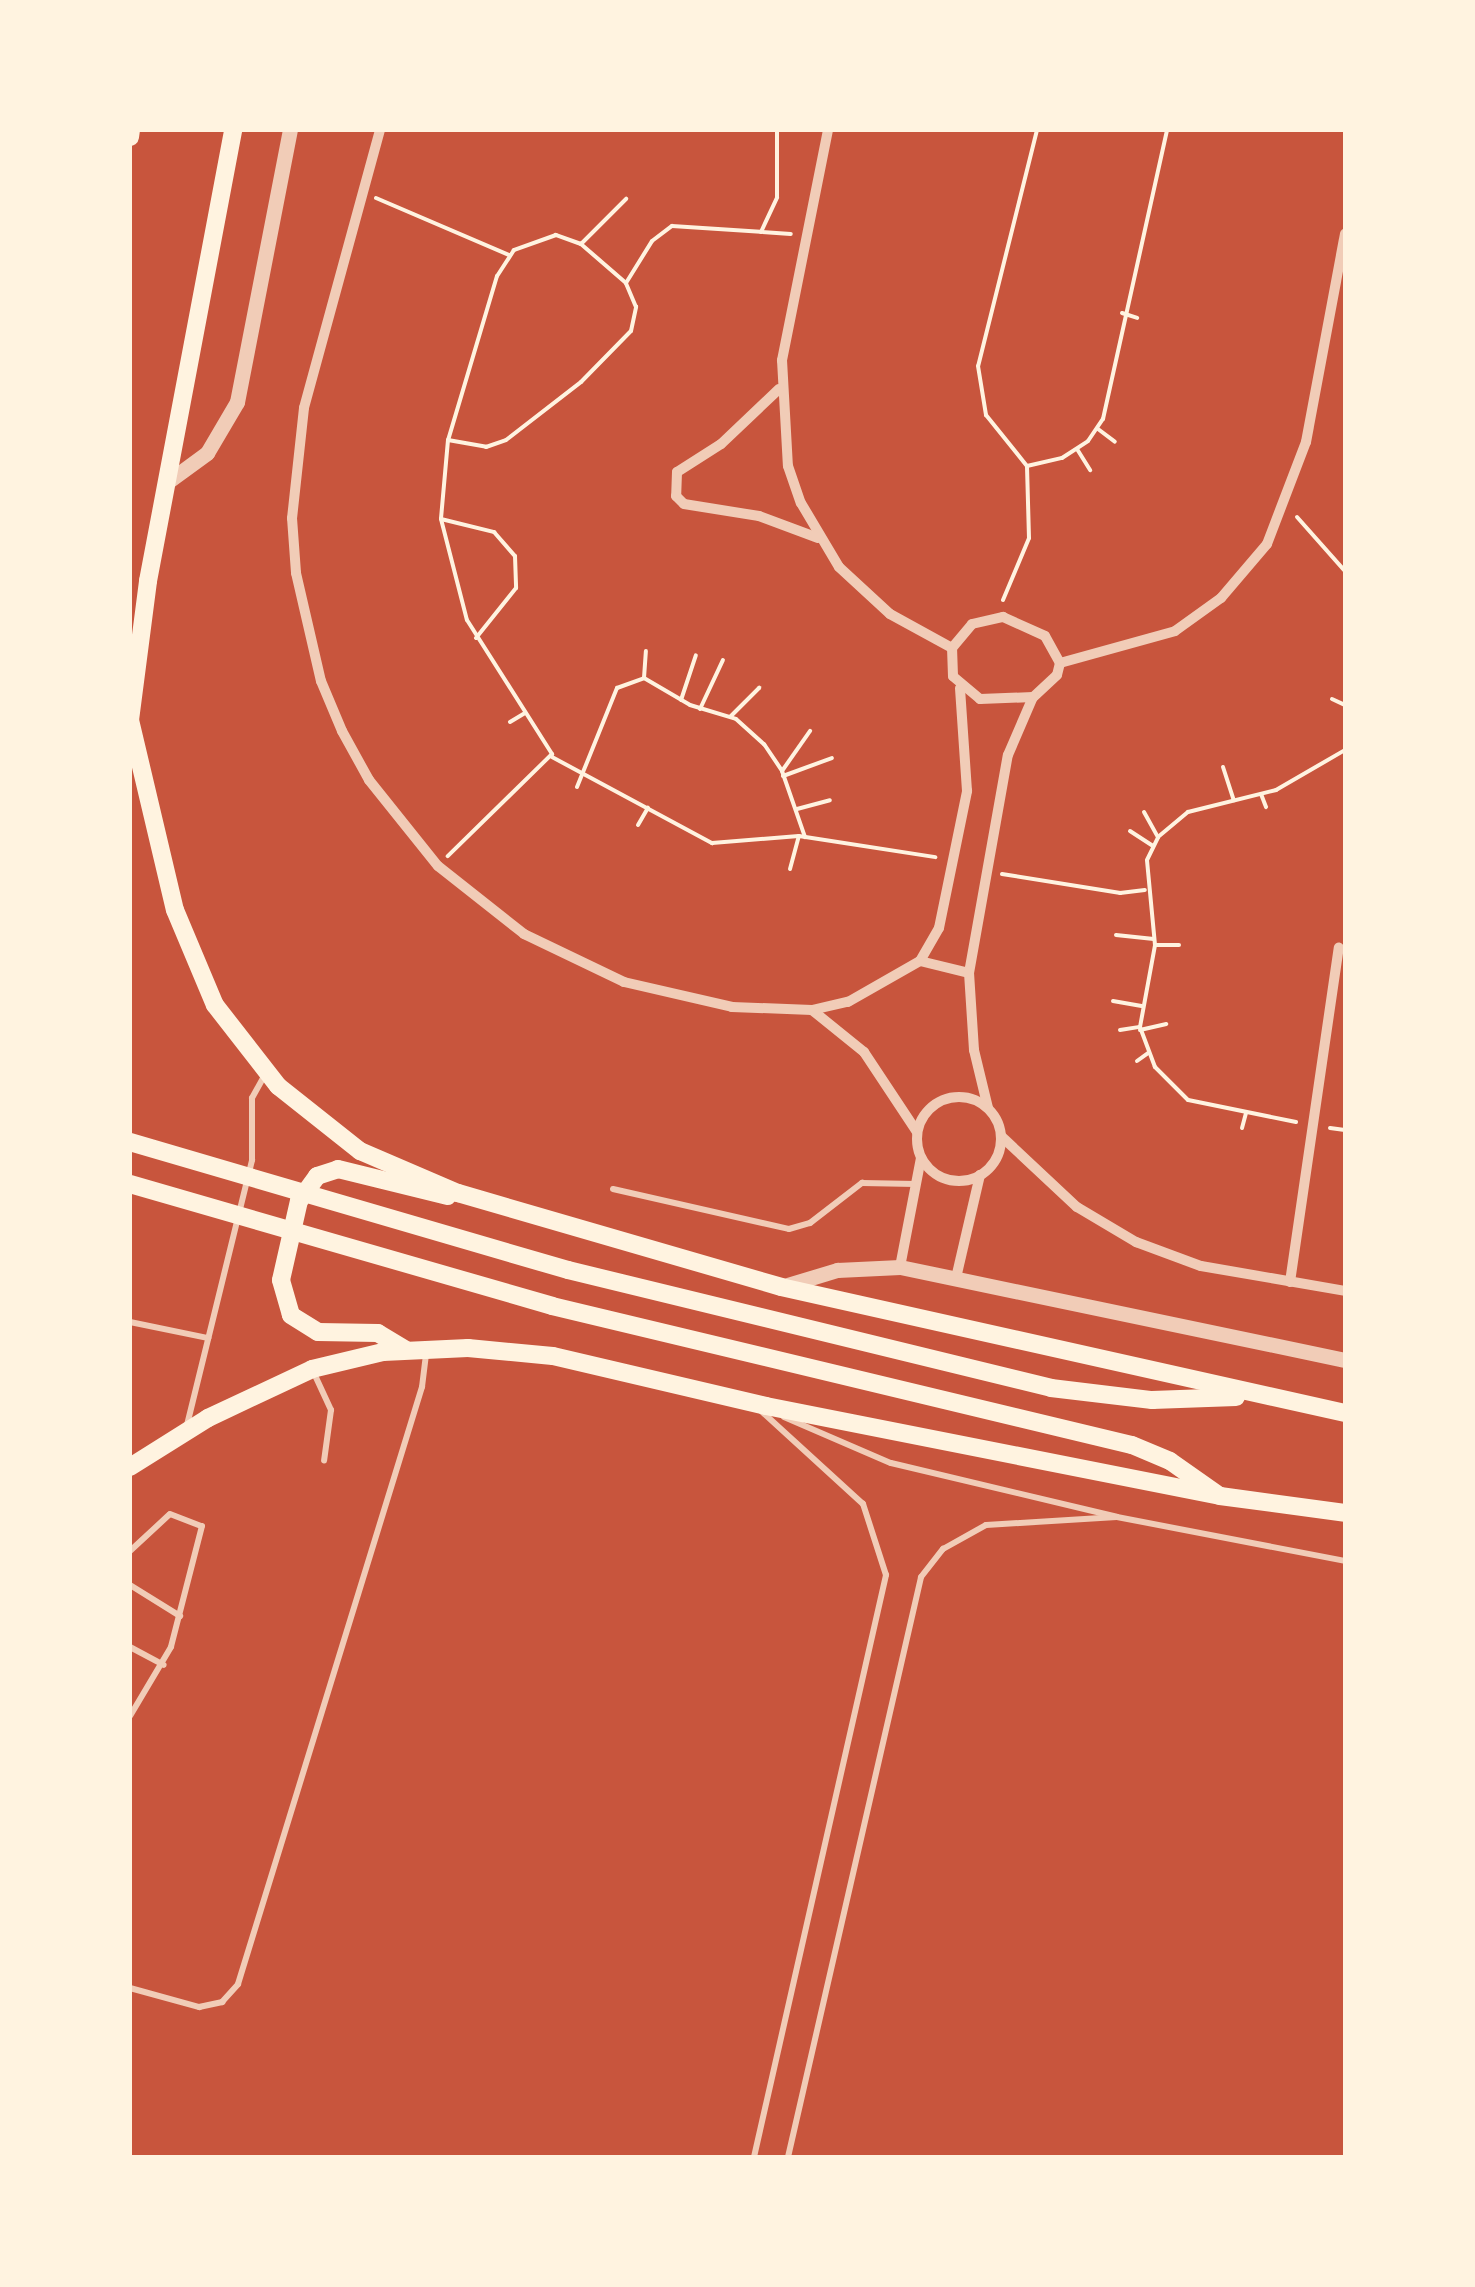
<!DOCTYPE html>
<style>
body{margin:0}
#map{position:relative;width:1475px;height:2287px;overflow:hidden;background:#c8553d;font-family:Manrope,sans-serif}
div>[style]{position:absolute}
.path>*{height:4px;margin:-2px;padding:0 2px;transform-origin:2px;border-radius:2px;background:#fff3e0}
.service>*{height:6px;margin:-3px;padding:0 3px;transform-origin:3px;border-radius:3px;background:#f1ccb7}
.minor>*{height:10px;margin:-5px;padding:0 5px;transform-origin:5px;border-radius:5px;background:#f1ccb7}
.minor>.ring{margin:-5px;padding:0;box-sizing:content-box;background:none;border:10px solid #f1ccb7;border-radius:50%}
.tertiary>*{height:15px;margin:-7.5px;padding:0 7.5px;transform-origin:7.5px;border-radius:7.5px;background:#f1ccb7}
.primary>*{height:18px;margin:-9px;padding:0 9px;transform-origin:9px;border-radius:9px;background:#fff3e0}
span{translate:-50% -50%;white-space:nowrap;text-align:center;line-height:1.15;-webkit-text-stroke:10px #fff3e0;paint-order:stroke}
.frame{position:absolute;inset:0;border:132px solid #fff3e0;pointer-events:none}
</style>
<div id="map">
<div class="path">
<div style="left:1037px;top:130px;width:243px;rotate:104deg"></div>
<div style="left:978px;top:366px;width:50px;rotate:80.7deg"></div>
<div style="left:986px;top:415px;width:65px;rotate:51.2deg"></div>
<div style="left:1027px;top:466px;width:36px;rotate:-13deg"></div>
<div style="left:1062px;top:458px;width:31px;rotate:-33deg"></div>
<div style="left:1088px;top:441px;width:27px;rotate:-56deg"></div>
<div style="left:1103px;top:419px;width:296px;rotate:-77.5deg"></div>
<div style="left:376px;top:198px;width:145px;rotate:23.2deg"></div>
<div style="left:761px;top:232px;width:38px;rotate:-65deg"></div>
<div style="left:777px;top:197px;width:67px;rotate:-90deg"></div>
<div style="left:581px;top:244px;width:64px;rotate:-45deg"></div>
<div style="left:626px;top:283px;width:49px;rotate:-58.2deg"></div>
<div style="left:652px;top:241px;width:25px;rotate:-37deg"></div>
<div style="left:672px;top:226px;width:119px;rotate:3.8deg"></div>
<div style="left:1122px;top:313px;width:16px;rotate:18deg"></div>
<div style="left:1098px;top:429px;width:21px;rotate:37deg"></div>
<div style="left:448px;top:440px;width:39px;rotate:10deg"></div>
<div style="left:486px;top:447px;width:21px;rotate:-19deg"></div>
<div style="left:506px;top:440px;width:95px;rotate:-37.7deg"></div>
<div style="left:581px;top:382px;width:71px;rotate:-45.6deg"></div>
<div style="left:631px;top:331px;width:25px;rotate:-78deg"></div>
<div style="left:636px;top:307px;width:26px;rotate:-113deg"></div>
<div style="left:626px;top:283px;width:60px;rotate:-139.1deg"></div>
<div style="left:581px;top:244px;width:27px;rotate:-160deg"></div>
<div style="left:556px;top:235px;width:45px;rotate:160.3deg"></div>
<div style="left:514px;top:250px;width:31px;rotate:123deg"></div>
<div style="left:497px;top:276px;width:171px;rotate:106.6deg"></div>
<div style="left:448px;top:440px;width:79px;rotate:95.1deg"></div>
<div style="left:441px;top:519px;width:104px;rotate:75.6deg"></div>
<div style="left:467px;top:620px;width:159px;rotate:57.6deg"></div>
<div style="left:552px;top:754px;width:146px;rotate:135.6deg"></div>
<div style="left:1077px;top:449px;width:25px;rotate:58deg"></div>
<div style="left:1297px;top:517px;width:72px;rotate:48.4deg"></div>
<div style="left:441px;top:519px;width:55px;rotate:13.8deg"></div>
<div style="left:494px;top:532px;width:32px;rotate:49deg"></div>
<div style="left:515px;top:556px;width:32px;rotate:88deg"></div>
<div style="left:516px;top:588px;width:64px;rotate:128.7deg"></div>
<div style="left:1003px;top:600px;width:67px;rotate:-67.2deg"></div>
<div style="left:1029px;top:538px;width:72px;rotate:-91.6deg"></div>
<div style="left:644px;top:678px;width:27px;rotate:-86deg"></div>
<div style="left:1332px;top:699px;width:14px;rotate:25deg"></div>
<div style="left:681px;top:700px;width:47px;rotate:-71.6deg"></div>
<div style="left:700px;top:709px;width:54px;rotate:-64.9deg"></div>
<div style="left:731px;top:716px;width:40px;rotate:-45deg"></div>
<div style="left:510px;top:722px;width:17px;rotate:-31deg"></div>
<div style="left:552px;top:757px;width:182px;rotate:28.3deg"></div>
<div style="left:712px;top:843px;width:87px;rotate:-4.6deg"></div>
<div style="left:799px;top:836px;width:138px;rotate:8.8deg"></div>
<div style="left:1223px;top:767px;width:35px;rotate:72deg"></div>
<div style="left:782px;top:771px;width:49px;rotate:-55deg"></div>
<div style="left:783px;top:776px;width:52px;rotate:-20.2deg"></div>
<div style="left:577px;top:787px;width:107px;rotate:-68deg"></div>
<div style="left:617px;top:688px;width:29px;rotate:-20deg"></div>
<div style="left:644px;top:678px;width:53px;rotate:30.4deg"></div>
<div style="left:690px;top:705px;width:48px;rotate:16.9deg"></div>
<div style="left:736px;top:719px;width:38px;rotate:42deg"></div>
<div style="left:764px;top:744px;width:32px;rotate:56deg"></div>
<div style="left:782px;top:771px;width:70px;rotate:70.8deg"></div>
<div style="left:1261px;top:794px;width:14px;rotate:69deg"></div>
<div style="left:797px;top:809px;width:34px;rotate:-15deg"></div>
<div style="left:1144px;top:812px;width:29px;rotate:61deg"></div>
<div style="left:638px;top:825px;width:20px;rotate:-60deg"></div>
<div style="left:1130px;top:831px;width:27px;rotate:33deg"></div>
<div style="left:790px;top:869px;width:34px;rotate:-75deg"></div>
<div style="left:1002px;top:874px;width:120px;rotate:9.1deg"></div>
<div style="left:1120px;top:893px;width:25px;rotate:-7deg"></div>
<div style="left:1116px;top:935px;width:38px;rotate:6deg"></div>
<div style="left:1155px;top:945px;width:24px"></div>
<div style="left:1113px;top:1001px;width:29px;rotate:10deg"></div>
<div style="left:1120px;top:1030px;width:20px;rotate:-9deg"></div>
<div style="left:1140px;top:1030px;width:27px;rotate:-13deg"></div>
<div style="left:1137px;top:1061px;width:14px;rotate:-36deg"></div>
<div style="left:1296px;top:1122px;width:110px;rotate:-168.5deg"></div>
<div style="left:1188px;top:1100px;width:47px;rotate:-135deg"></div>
<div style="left:1155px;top:1067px;width:43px;rotate:-110.6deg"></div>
<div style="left:1140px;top:1027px;width:83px;rotate:-79.6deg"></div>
<div style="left:1155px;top:945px;width:85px;rotate:-95.4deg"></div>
<div style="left:1147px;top:860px;width:25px;rotate:-64deg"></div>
<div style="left:1158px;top:837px;width:39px;rotate:-40deg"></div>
<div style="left:1188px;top:812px;width:91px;rotate:-14deg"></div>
<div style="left:1276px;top:790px;width:80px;rotate:-30.1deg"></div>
<div style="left:1242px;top:1128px;width:16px;rotate:-75deg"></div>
<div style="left:1330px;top:1128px;width:15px;rotate:8deg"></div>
</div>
<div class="service">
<div style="left:613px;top:1189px;width:180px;rotate:12.8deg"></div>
<div style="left:789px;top:1229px;width:22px;rotate:-16deg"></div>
<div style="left:810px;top:1223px;width:66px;rotate:-37.6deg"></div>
<div style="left:862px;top:1183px;width:54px;rotate:1.1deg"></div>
<div style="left:130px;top:1322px;width:80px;rotate:11.6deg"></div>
<div style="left:313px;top:1371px;width:43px;rotate:65.2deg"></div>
<div style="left:331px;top:1410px;width:51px;rotate:97.8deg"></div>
<div style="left:784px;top:1417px;width:116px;rotate:23.3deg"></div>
<div style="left:891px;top:1463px;width:232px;rotate:13.4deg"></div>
<div style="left:1117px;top:1517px;width:232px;rotate:10.9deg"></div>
<div style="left:187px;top:1425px;width:273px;rotate:-76.2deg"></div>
<div style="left:252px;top:1160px;width:62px;rotate:-90deg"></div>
<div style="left:252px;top:1098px;width:26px;rotate:-61deg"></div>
<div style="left:130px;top:1551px;width:54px;rotate:-42.8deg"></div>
<div style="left:170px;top:1514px;width:34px;rotate:21deg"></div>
<div style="left:202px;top:1526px;width:125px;rotate:104.4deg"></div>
<div style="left:171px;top:1647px;width:80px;rotate:120.7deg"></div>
<div style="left:130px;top:1585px;width:59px;rotate:31.8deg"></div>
<div style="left:130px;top:1647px;width:38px;rotate:28deg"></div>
<div style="left:130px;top:1988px;width:72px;rotate:15.4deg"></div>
<div style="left:199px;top:2007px;width:24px;rotate:-12deg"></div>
<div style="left:222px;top:2002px;width:24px;rotate:-48deg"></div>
<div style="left:238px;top:1984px;width:625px;rotate:-72.87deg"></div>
<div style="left:422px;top:1387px;width:33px;rotate:-83deg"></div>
<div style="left:754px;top:2157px;width:597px;rotate:-77.22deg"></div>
<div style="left:886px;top:1575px;width:75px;rotate:-107.9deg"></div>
<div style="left:863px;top:1504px;width:139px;rotate:-137.6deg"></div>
<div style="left:788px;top:2157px;width:595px;rotate:-77.08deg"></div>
<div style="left:921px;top:1577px;width:36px;rotate:-52deg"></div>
<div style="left:943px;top:1549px;width:49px;rotate:-29.2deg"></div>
<div style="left:986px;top:1525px;width:131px;rotate:-3.5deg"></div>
</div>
<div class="minor">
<div style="left:380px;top:130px;width:288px;rotate:105.3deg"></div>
<div style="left:304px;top:408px;width:111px;rotate:96.2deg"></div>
<div style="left:292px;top:518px;width:55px;rotate:85.8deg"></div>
<div style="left:296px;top:573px;width:111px;rotate:77deg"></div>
<div style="left:321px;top:681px;width:54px;rotate:67.2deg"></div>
<div style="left:342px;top:731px;width:56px;rotate:61.1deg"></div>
<div style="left:369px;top:780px;width:110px;rotate:51.3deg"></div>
<div style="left:438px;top:866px;width:110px;rotate:38.3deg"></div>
<div style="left:524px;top:934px;width:111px;rotate:25.6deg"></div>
<div style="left:624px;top:982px;width:111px;rotate:13deg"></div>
<div style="left:732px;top:1007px;width:80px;rotate:2.1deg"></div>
<div style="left:812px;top:1010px;width:37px;rotate:-13deg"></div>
<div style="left:848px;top:1002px;width:83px;rotate:-29.7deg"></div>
<div style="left:920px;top:961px;width:38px;rotate:-60deg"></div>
<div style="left:939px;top:928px;width:140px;rotate:-78.4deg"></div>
<div style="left:967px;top:791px;width:103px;rotate:-93.9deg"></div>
<div style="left:828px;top:130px;width:235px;rotate:101.3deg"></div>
<div style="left:782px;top:360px;width:106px;rotate:86.8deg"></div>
<div style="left:788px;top:466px;width:39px;rotate:71deg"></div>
<div style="left:801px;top:503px;width:74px;rotate:59.3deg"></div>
<div style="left:839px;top:567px;width:69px;rotate:42.7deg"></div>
<div style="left:890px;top:614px;width:71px;rotate:28.7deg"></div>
<div style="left:779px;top:389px;width:80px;rotate:136.5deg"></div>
<div style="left:721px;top:444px;width:52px;rotate:147.5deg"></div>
<div style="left:677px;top:472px;width:24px;rotate:92deg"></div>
<div style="left:676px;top:496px;width:11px;rotate:45deg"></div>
<div style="left:684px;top:504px;width:76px;rotate:9.1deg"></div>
<div style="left:759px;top:516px;width:63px;rotate:20.4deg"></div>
<div style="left:1003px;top:617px;width:46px;rotate:24.3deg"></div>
<div style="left:1045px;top:636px;width:31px;rotate:61deg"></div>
<div style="left:1060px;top:663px;width:12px;rotate:104deg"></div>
<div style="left:1057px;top:675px;width:33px;rotate:137deg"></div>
<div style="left:1033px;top:697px;width:53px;rotate:177.8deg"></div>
<div style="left:980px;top:699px;width:35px;rotate:-140deg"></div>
<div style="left:953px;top:676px;width:28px;rotate:-92deg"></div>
<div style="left:952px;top:648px;width:31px;rotate:-50deg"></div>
<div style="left:972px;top:624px;width:32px;rotate:-13deg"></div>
<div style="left:1060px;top:663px;width:119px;rotate:-15.5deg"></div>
<div style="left:1175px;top:631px;width:57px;rotate:-35.7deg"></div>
<div style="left:1221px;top:598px;width:71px;rotate:-49.6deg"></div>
<div style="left:1267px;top:544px;width:109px;rotate:-69.1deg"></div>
<div style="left:1306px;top:442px;width:212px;rotate:-79.4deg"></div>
<div style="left:920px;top:961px;width:50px;rotate:13.8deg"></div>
<div style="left:812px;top:1010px;width:67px;rotate:38.9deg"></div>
<div style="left:864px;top:1052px;width:96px;rotate:56.5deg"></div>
<div class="ring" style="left:917px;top:1097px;width:74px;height:74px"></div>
<div style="left:988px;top:1108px;width:60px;rotate:-103.6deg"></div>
<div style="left:974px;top:1050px;width:77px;rotate:-93.7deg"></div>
<div style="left:969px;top:973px;width:221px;rotate:-79.9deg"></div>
<div style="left:1008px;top:755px;width:63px;rotate:-66.7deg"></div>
<div style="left:1001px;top:1136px;width:104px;rotate:43.1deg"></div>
<div style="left:1077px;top:1207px;width:69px;rotate:30.7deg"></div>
<div style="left:1136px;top:1242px;width:69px;rotate:20.3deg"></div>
<div style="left:1201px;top:1266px;width:146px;rotate:9.8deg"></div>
<div style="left:900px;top:1267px;width:111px;rotate:-79.1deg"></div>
<div style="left:956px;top:1278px;width:106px;rotate:-76.9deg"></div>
<div style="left:1290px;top:1282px;width:338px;rotate:-81.7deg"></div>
</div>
<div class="tertiary">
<div style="left:166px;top:483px;width:51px;rotate:-36.2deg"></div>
<div style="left:207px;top:453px;width:59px;rotate:-59.5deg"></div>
<div style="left:237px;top:402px;width:277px;rotate:-79deg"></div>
<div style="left:781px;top:1287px;width:59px;rotate:-16.9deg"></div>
<div style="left:837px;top:1270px;width:63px;rotate:-2.7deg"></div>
<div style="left:900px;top:1267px;width:455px;rotate:11.8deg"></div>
</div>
<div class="primary">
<div style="left:130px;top:137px;width:7px;rotate:-82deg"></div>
<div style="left:130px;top:720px;width:195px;rotate:76.7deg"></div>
<div style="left:175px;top:910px;width:103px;rotate:67.2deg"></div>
<div style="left:215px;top:1005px;width:103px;rotate:52.1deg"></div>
<div style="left:278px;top:1086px;width:105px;rotate:38.4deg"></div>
<div style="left:360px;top:1151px;width:107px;rotate:23.2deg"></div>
<div style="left:458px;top:1193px;width:336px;rotate:16.2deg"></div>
<div style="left:781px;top:1287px;width:578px;rotate:12.59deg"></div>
<div style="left:130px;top:720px;width:140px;rotate:-82.6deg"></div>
<div style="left:148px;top:581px;width:459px;rotate:-79.3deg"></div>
<div style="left:130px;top:1142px;width:456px;rotate:16.3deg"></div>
<div style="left:568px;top:1270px;width:497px;rotate:13.7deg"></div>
<div style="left:1051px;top:1388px;width:102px;rotate:6.8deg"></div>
<div style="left:1152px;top:1400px;width:84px;rotate:-2deg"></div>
<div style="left:130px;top:1184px;width:439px;rotate:16.1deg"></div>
<div style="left:552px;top:1306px;width:596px;rotate:13.48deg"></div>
<div style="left:1132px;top:1445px;width:41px;rotate:22.8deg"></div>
<div style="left:1170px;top:1461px;width:57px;rotate:35.1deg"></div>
<div style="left:406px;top:1350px;width:33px;rotate:-149deg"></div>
<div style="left:378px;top:1333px;width:60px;rotate:-179deg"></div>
<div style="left:318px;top:1332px;width:32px;rotate:-148deg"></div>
<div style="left:291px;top:1315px;width:36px;rotate:-106deg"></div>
<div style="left:281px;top:1280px;width:81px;rotate:-77.2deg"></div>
<div style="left:299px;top:1201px;width:31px;rotate:-54deg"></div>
<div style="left:317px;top:1176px;width:22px;rotate:-18deg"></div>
<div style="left:338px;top:1169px;width:113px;rotate:13.8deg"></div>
<div style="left:130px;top:1467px;width:92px;rotate:-32.1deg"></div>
<div style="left:208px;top:1418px;width:115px;rotate:-25.2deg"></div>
<div style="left:312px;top:1369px;width:73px;rotate:-13.5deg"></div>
<div style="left:383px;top:1352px;width:85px;rotate:-2.7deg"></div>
<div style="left:468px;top:1348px;width:85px;rotate:5.4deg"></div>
<div style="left:553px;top:1356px;width:219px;rotate:13.2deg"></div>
<div style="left:766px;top:1406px;width:463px;rotate:11.2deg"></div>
<div style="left:1220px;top:1496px;width:126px;rotate:7.7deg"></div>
</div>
<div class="frame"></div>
</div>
